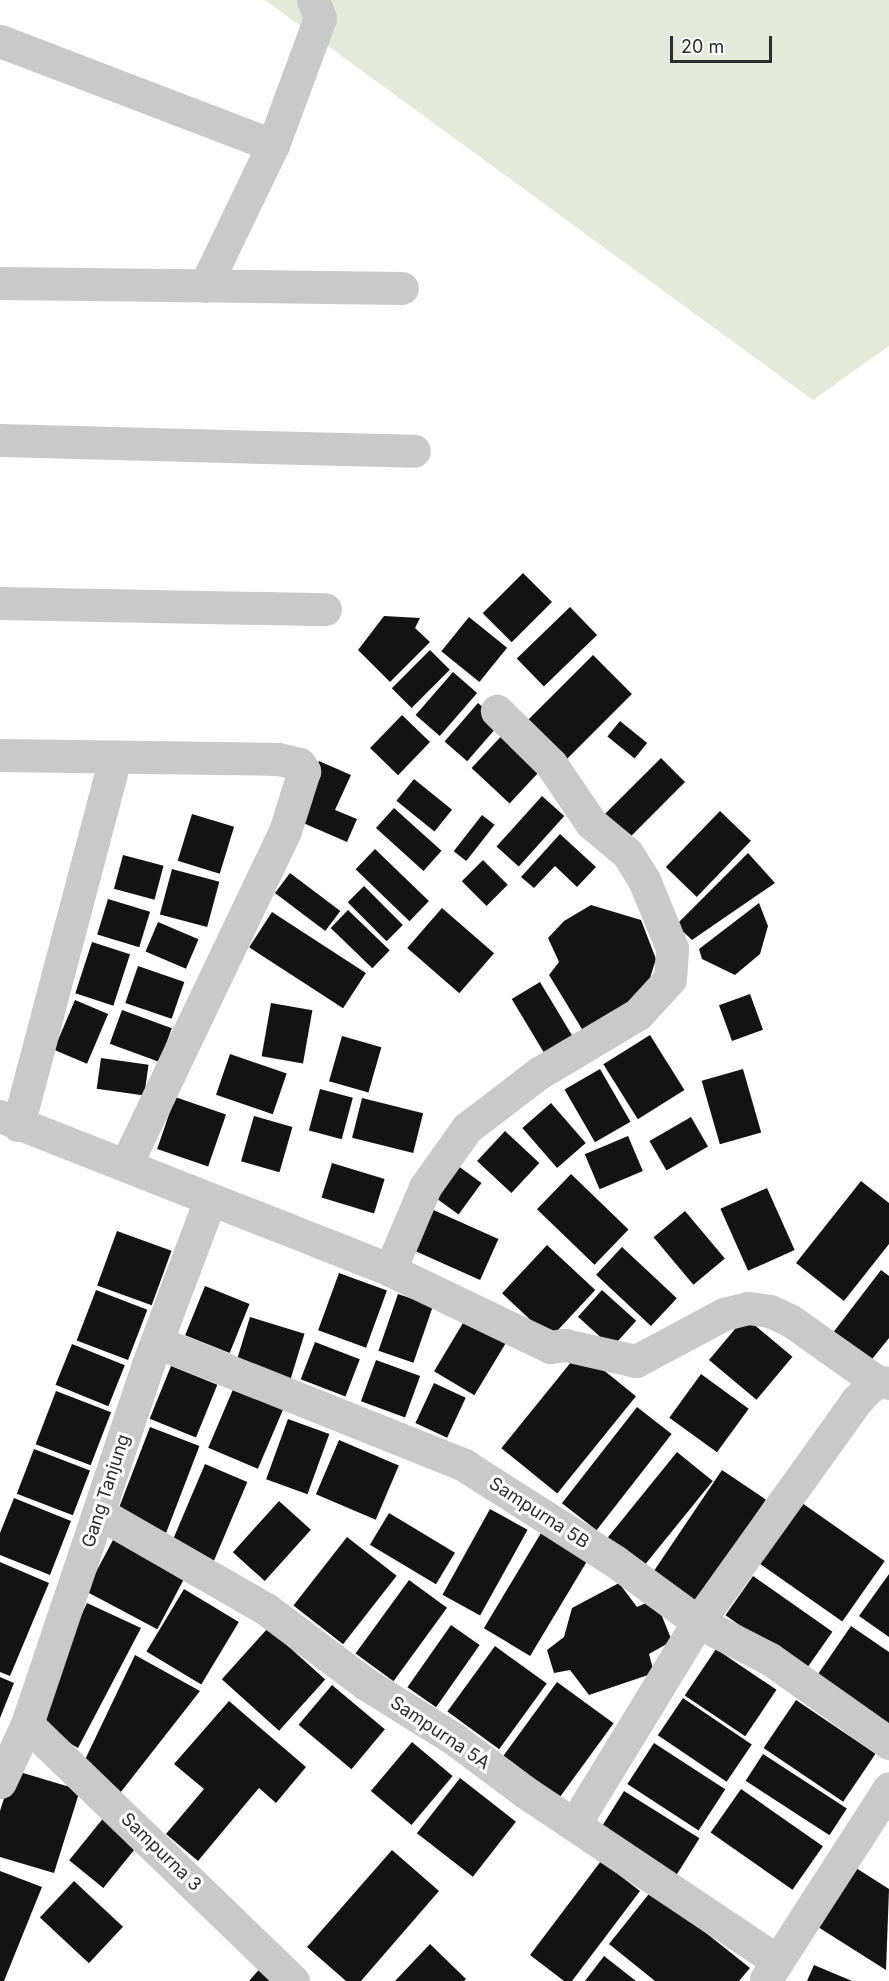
<!DOCTYPE html>
<style>
body{margin:0}
#map{position:relative;width:889px;height:1981px;overflow:hidden;background:#fff;font-family:Inter,sans-serif}
div>[style]{position:absolute}
.green>*{inset:0;background:#e4e9da}
.building>*{inset:0;background:#131313;transform-origin:0 0}
.minor>*{height:33px;margin:-16.5px;padding:0 16.5px;transform-origin:16.5px;border-radius:16.5px;background:#c9c9c9}
span{translate:-50% -50%;white-space:nowrap;text-align:center;line-height:1.15;-webkit-text-stroke:6px #fff;paint-order:stroke}
.street-label{font-size:18px;color:#2c2c2c}
.scale{position:absolute;left:670px;top:36px;width:102px;height:27px;box-sizing:border-box;border:3px solid #2c2c2c;border-top:0;padding-left:8px;font-size:18px;line-height:21px;white-space:nowrap;color:#2c2c2c;-webkit-text-stroke:4px #fff;paint-order:stroke}
</style>
<div id="map">
<div class="green">
<div style="clip-path:polygon(265px 0,889px 0,889px 346px,813px 400px)"></div>
</div>
<div class="building">
<div style="left:523px;top:573px;width:41px;height:57px;rotate:45deg"></div>
<div style="left:570px;top:607px;width:39px;height:74px;rotate:46deg"></div>
<div style="clip-path:polygon(384px 616px,420px 618px,415px 628px,430px 642px,390px 682px,358px 650px)"></div>
<div style="left:469px;top:617px;width:49px;height:44px;rotate:39deg"></div>
<div style="left:430px;top:650px;width:28px;height:54px;rotate:45deg"></div>
<div style="left:593px;top:655px;width:55px;height:98px;rotate:45deg"></div>
<div style="left:453px;top:672px;width:32px;height:57px;rotate:41deg"></div>
<div style="left:478px;top:703px;width:30px;height:51px;rotate:41deg"></div>
<div style="left:402px;top:715px;width:39px;height:46px;rotate:44deg"></div>
<div style="left:620px;top:721px;width:35px;height:20px;rotate:39deg"></div>
<div style="left:507px;top:730px;width:52px;height:52px;rotate:43deg"></div>
<div style="left:661px;top:758px;width:34px;height:79px;rotate:45deg"></div>
<div style="clip-path:polygon(319px 761px,351px 775px,335px 810px,357px 819px,347px 842px,294px 819px)"></div>
<div style="left:414px;top:779px;width:49px;height:28px;rotate:39deg"></div>
<div style="left:542px;top:796px;width:30px;height:68px;rotate:42deg"></div>
<div style="left:394px;top:808px;width:64px;height:27px;rotate:42deg"></div>
<div style="left:720px;top:811px;width:43px;height:78px;rotate:44deg"></div>
<div style="left:192px;top:814px;width:44px;height:49px;rotate:17deg"></div>
<div style="left:482px;top:815px;width:16px;height:46px;rotate:38deg"></div>
<div style="clip-path:polygon(560px 834px,596px 867px,577px 887px,555px 866px,534px 888px,521px 877px)"></div>
<div style="left:375px;top:849px;width:75px;height:28px;rotate:44deg"></div>
<div style="clip-path:polygon(748px 853px,775px 883px,692px 940px,676px 925px)"></div>
<div style="left:123px;top:855px;width:42px;height:35px;rotate:15deg"></div>
<div style="left:483px;top:860px;width:35px;height:30px;rotate:45deg"></div>
<div style="left:172px;top:869px;width:49px;height:47px;rotate:15deg"></div>
<div style="left:290px;top:873px;width:63px;height:25px;rotate:37deg"></div>
<div style="left:364px;top:886px;width:55px;height:23px;rotate:45deg"></div>
<div style="left:108px;top:899px;width:44px;height:37px;rotate:17deg"></div>
<div style="clip-path:polygon(759px 903px,768px 926px,760px 954px,735px 975px,702px 959px,699px 949px)"></div>
<div style="clip-path:polygon(591px 905px,641px 920px,656px 959px,645px 994px,585px 1034px,549px 975px,559px 962px,548px 938px,564px 921px)"></div>
<div style="left:442px;top:908px;width:69px;height:53px;rotate:41deg"></div>
<div style="left:348px;top:910px;width:58px;height:25px;rotate:44deg"></div>
<div style="left:272px;top:912px;width:112px;height:42px;rotate:33deg"></div>
<div style="left:158px;top:922px;width:44px;height:32px;rotate:23deg"></div>
<div style="left:92px;top:942px;width:40px;height:54px;rotate:18deg"></div>
<div style="left:138px;top:966px;width:49px;height:39px;rotate:19deg"></div>
<div style="left:540px;top:982px;width:68px;height:33px;rotate:59deg"></div>
<div style="left:750px;top:994px;width:38px;height:33px;rotate:70deg"></div>
<div style="left:75px;top:1000px;width:36px;height:54px;rotate:23deg"></div>
<div style="left:271px;top:1003px;width:42px;height:54px;rotate:10deg"></div>
<div style="left:122px;top:1010px;width:53px;height:36px;rotate:20deg"></div>
<div style="left:650px;top:1035px;width:65px;height:55px;rotate:58deg"></div>
<div style="left:342px;top:1036px;width:41px;height:47px;rotate:16deg"></div>
<div style="left:230px;top:1054px;width:60px;height:43px;rotate:19deg"></div>
<div style="left:101px;top:1058px;width:48px;height:31px;rotate:8deg"></div>
<div style="left:600px;top:1069px;width:61px;height:41px;rotate:60deg"></div>
<div style="left:743px;top:1069px;width:66px;height:43px;rotate:74deg"></div>
<div style="left:320px;top:1089px;width:34px;height:43px;rotate:15deg"></div>
<div style="left:175px;top:1097px;width:54px;height:55px;rotate:19deg"></div>
<div style="left:362px;top:1098px;width:63px;height:41px;rotate:14deg"></div>
<div style="left:551px;top:1103px;width:53px;height:38px;rotate:49deg"></div>
<div style="left:254px;top:1116px;width:40px;height:47px;rotate:16deg"></div>
<div style="left:691px;top:1117px;width:34px;height:48px;rotate:60deg"></div>
<div style="left:505px;top:1131px;width:47px;height:41px;rotate:43deg"></div>
<div style="left:628px;top:1136px;width:38px;height:47px;rotate:67deg"></div>
<div style="left:332px;top:1163px;width:55px;height:36px;rotate:17deg"></div>
<div style="left:454px;top:1163px;width:34px;height:39px;rotate:36deg"></div>
<div style="left:571px;top:1174px;width:80px;height:49px;rotate:44deg"></div>
<div style="clip-path:polygon(861px 1181px,889px 1203px,889px 1244px,844px 1301px,796px 1263px)"></div>
<div style="left:767px;top:1188px;width:68px;height:51px;rotate:66deg"></div>
<div style="left:429px;top:1208px;width:76px;height:45px;rotate:24deg"></div>
<div style="left:685px;top:1211px;width:62px;height:41px;rotate:50deg"></div>
<div style="left:117px;top:1231px;width:58px;height:58px;rotate:20deg"></div>
<div style="left:547px;top:1245px;width:66px;height:66px;rotate:43deg"></div>
<div style="left:622px;top:1247px;width:75px;height:38px;rotate:43deg"></div>
<div style="clip-path:polygon(881px 1270px,889px 1276px,889px 1338px,869px 1363px,832px 1334px)"></div>
<div style="left:339px;top:1273px;width:51px;height:61px;rotate:20deg"></div>
<div style="left:205px;top:1286px;width:48px;height:53px;rotate:22deg"></div>
<div style="left:96px;top:1290px;width:55px;height:54px;rotate:21deg"></div>
<div style="left:602px;top:1290px;width:46px;height:36px;rotate:42deg"></div>
<div style="left:398px;top:1294px;width:37px;height:60px;rotate:19deg"></div>
<div style="left:250px;top:1317px;width:57px;height:47px;rotate:17deg"></div>
<div style="left:745px;top:1317px;width:62px;height:56px;rotate:40deg"></div>
<div style="left:466px;top:1318px;width:47px;height:62px;rotate:31deg"></div>
<div style="left:315px;top:1342px;width:48px;height:40px;rotate:21deg"></div>
<div style="left:72px;top:1344px;width:57px;height:44px;rotate:22deg"></div>
<div style="left:580px;top:1351px;width:72px;height:125px;rotate:39deg"></div>
<div style="left:376px;top:1360px;width:47px;height:44px;rotate:20deg"></div>
<div style="left:171px;top:1366px;width:50px;height:57px;rotate:22deg"></div>
<div style="left:701px;top:1374px;width:59px;height:54px;rotate:36deg"></div>
<div style="left:434px;top:1383px;width:35px;height:44px;rotate:25deg"></div>
<div style="left:234px;top:1387px;width:54px;height:66px;rotate:23deg"></div>
<div style="left:56px;top:1391px;width:59px;height:57px;rotate:21deg"></div>
<div style="left:637px;top:1407px;width:44px;height:122px;rotate:38deg"></div>
<div style="left:288px;top:1419px;width:44px;height:64px;rotate:20deg"></div>
<div style="left:150px;top:1427px;width:53px;height:93px;rotate:21deg"></div>
<div style="left:339px;top:1440px;width:65px;height:59px;rotate:23deg"></div>
<div style="left:34px;top:1449px;width:60px;height:48px;rotate:21deg"></div>
<div style="left:677px;top:1452px;width:46px;height:112px;rotate:39deg"></div>
<div style="left:205px;top:1464px;width:46px;height:89px;rotate:23deg"></div>
<div style="left:722px;top:1470px;width:53px;height:123px;rotate:34deg"></div>
<div style="clip-path:polygon(14px 1498px,71px 1521px,50px 1575px,0 1555px,0 1533px)"></div>
<div style="left:279px;top:1501px;width:43px;height:69px;rotate:42deg"></div>
<div style="left:802px;top:1503px;width:101px;height:74px;rotate:35deg"></div>
<div style="left:490px;top:1509px;width:43px;height:98px;rotate:29deg"></div>
<div style="left:389px;top:1513px;width:77px;height:37px;rotate:31deg"></div>
<div style="left:541px;top:1533px;width:54px;height:111px;rotate:31deg"></div>
<div style="left:347px;top:1537px;width:63px;height:87px;rotate:38deg"></div>
<div style="left:113px;top:1540px;width:81px;height:58px;rotate:28deg"></div>
<div style="clip-path:polygon(0 1562px,49px 1583px,10px 1676px,0 1672px)"></div>
<div style="clip-path:polygon(889px 1574px,889px 1637px,859px 1616px)"></div>
<div style="left:753px;top:1576px;width:97px;height:48px;rotate:35deg"></div>
<div style="left:409px;top:1580px;width:47px;height:91px;rotate:36deg"></div>
<div style="clip-path:polygon(619px 1583px,637px 1607px,655px 1599px,672px 1641px,649px 1654px,654px 1673px,589px 1695px,570px 1670px,554px 1673px,547px 1650px,564px 1637px,572px 1608px)"></div>
<div style="left:184px;top:1589px;width:64px;height:73px;rotate:31deg"></div>
<div style="clip-path:polygon(87px 1603px,141px 1628px,78px 1748px,32px 1721px)"></div>
<div style="left:451px;top:1625px;width:35px;height:76px;rotate:35deg"></div>
<div style="clip-path:polygon(851px 1626px,889px 1652px,889px 1727px,816px 1677px)"></div>
<div style="left:268px;top:1628px;width:77px;height:69px;rotate:42deg"></div>
<div style="left:495px;top:1646px;width:64px;height:81px;rotate:36deg"></div>
<div style="left:716px;top:1649px;width:73px;height:56px;rotate:34deg"></div>
<div style="clip-path:polygon(135px 1655px,200px 1691px,117px 1797px,81px 1768px)"></div>
<div style="clip-path:polygon(0 1677px,14px 1683px,0 1718px)"></div>
<div style="left:557px;top:1682px;width:70px;height:92px;rotate:36deg"></div>
<div style="left:332px;top:1685px;width:69px;height:52px;rotate:40deg"></div>
<div style="left:683px;top:1698px;width:83px;height:45px;rotate:34deg"></div>
<div style="left:796px;top:1700px;width:96px;height:58px;rotate:34deg"></div>
<div style="clip-path:polygon(229px 1701px,306px 1767px,276px 1803px,259px 1788px,198px 1861px,166px 1834px,204px 1789px,174px 1764px)"></div>
<div style="left:412px;top:1742px;width:53px;height:64px;rotate:40deg"></div>
<div style="left:654px;top:1743px;width:85px;height:49px;rotate:33deg"></div>
<div style="left:763px;top:1754px;width:100px;height:32px;rotate:33deg"></div>
<div style="clip-path:polygon(13px 1770px,80px 1790px,54px 1873px,0 1857px,0 1811px)"></div>
<div style="left:460px;top:1778px;width:71px;height:70px;rotate:38deg"></div>
<div style="left:741px;top:1789px;width:100px;height:53px;rotate:35deg"></div>
<div style="left:624px;top:1791px;width:89px;height:48px;rotate:32deg"></div>
<div style="left:105px;top:1816px;width:44px;height:57px;rotate:39deg"></div>
<div style="clip-path:polygon(392px 1850px,439px 1891px,361px 1981px,346px 1981px,307px 1947px)"></div>
<div style="clip-path:polygon(601px 1861px,640px 1891px,572px 1981px,564px 1981px,530px 1955px)"></div>
<div style="clip-path:polygon(856px 1868px,889px 1889px,886px 1970px,818px 1927px)"></div>
<div style="clip-path:polygon(0 1871px,42px 1887px,4px 1981px,0 1981px)"></div>
<div style="left:74px;top:1881px;width:67px;height:50px;rotate:43deg"></div>
<div style="clip-path:polygon(652px 1890px,750px 1968px,739px 1981px,655px 1981px,609px 1944px)"></div>
<div style="clip-path:polygon(430px 1944px,466px 1979px,464px 1981px,395px 1981px)"></div>
<div style="clip-path:polygon(604px 1956px,636px 1981px,585px 1981px)"></div>
<div style="clip-path:polygon(263px 1965px,281px 1981px,249px 1981px)"></div>
<div style="clip-path:polygon(814px 1965px,852px 1981px,807px 1981px)"></div>
</div>
<div class="minor">
<div style="left:0;top:41px;width:292px;rotate:20.9deg"></div>
<div style="left:0;top:283px;width:402px;rotate:0.7deg"></div>
<div style="left:205px;top:286px;width:157px;rotate:-64.3deg"></div>
<div style="left:273px;top:145px;width:135px;rotate:-69.7deg"></div>
<div style="left:320px;top:18px;width:19px;rotate:-111deg"></div>
<div style="left:0;top:440px;width:414px;rotate:1.5deg"></div>
<div style="left:0;top:603px;width:325px;rotate:1.1deg"></div>
<div style="left:0;top:755px;width:278px;rotate:0.8deg"></div>
<div style="left:278px;top:759px;width:22px;rotate:13deg"></div>
<div style="left:299px;top:764px;width:9px;rotate:54deg"></div>
<div style="left:304px;top:771px;width:63px;rotate:107.6deg"></div>
<div style="left:285px;top:831px;width:369px;rotate:115.5deg"></div>
<div style="left:0;top:1116px;width:419px;rotate:21.5deg"></div>
<div style="left:390px;top:1270px;width:178px;rotate:25.7deg"></div>
<div style="left:550px;top:1347px;width:15px;rotate:-8deg"></div>
<div style="left:565px;top:1345px;width:73px;rotate:12.7deg"></div>
<div style="left:636px;top:1361px;width:100px;rotate:-28.1deg"></div>
<div style="left:724px;top:1314px;width:25px;rotate:-14deg"></div>
<div style="left:748px;top:1308px;width:22px;rotate:8deg"></div>
<div style="left:770px;top:1311px;width:23px;rotate:25deg"></div>
<div style="left:791px;top:1321px;width:104px;rotate:35.2deg"></div>
<div style="left:18px;top:1125px;width:381px;rotate:-75.2deg"></div>
<div style="left:390px;top:1270px;width:90px;rotate:-67.1deg"></div>
<div style="left:425px;top:1187px;width:72px;rotate:-54.6deg"></div>
<div style="left:467px;top:1128px;width:91px;rotate:-37.4deg"></div>
<div style="left:539px;top:1073px;width:115px;rotate:-30.8deg"></div>
<div style="left:638px;top:1014px;width:47px;rotate:-47.6deg"></div>
<div style="left:670px;top:979px;width:31px;rotate:-86deg"></div>
<div style="left:672px;top:948px;width:74px;rotate:-112.4deg"></div>
<div style="left:644px;top:880px;width:32px;rotate:-122deg"></div>
<div style="left:627px;top:853px;width:47px;rotate:-140.2deg"></div>
<div style="left:591px;top:823px;width:71px;rotate:-124.1deg"></div>
<div style="left:551px;top:764px;width:76px;rotate:-135.5deg"></div>
<div style="left:157px;top:1342px;width:331px;rotate:21.8deg"></div>
<div style="left:464px;top:1465px;width:180px;rotate:32.5deg"></div>
<div style="left:616px;top:1562px;width:102px;rotate:36.2deg"></div>
<div style="left:698px;top:1622px;width:81px;rotate:27.2deg"></div>
<div style="left:770px;top:1659px;width:146px;rotate:35.2deg"></div>
<div style="left:99px;top:1513px;width:193px;rotate:29.9deg"></div>
<div style="left:266px;top:1609px;width:125px;rotate:36.9deg"></div>
<div style="left:366px;top:1684px;width:104px;rotate:32deg"></div>
<div style="left:454px;top:1739px;width:89px;rotate:36.7deg"></div>
<div style="left:525px;top:1792px;width:303px;rotate:33.8deg"></div>
<div style="left:27px;top:1724px;width:370px;rotate:44deg"></div>
<div style="left:0;top:1782px;width:64px;rotate:-65deg"></div>
<div style="left:27px;top:1724px;width:380px;rotate:-71.4deg"></div>
<div style="left:148px;top:1364px;width:175px;rotate:-69.3deg"></div>
<div style="left:574px;top:1825px;width:238px;rotate:-58.6deg"></div>
<div style="left:698px;top:1622px;width:272px;rotate:-54.4deg"></div>
<div style="left:856px;top:1401px;width:28px;rotate:-45deg"></div>
<div style="left:876px;top:1381px;width:13px;rotate:9deg"></div>
<div style="left:766px;top:1979px;width:227px;rotate:-57.2deg"></div>
</div>
<div class="street-label">
<span style="left:106px;top:1491px;rotate:-72deg">Gang Tanjung</span>
<span style="left:539px;top:1513px;rotate:33deg">Sampurna 5B</span>
<span style="left:440px;top:1733px;rotate:34deg">Sampurna 5A</span>
<span style="left:161px;top:1852px;rotate:44deg">Sampurna 3</span>
</div>
<div class="scale">20 m</div>
</div>
